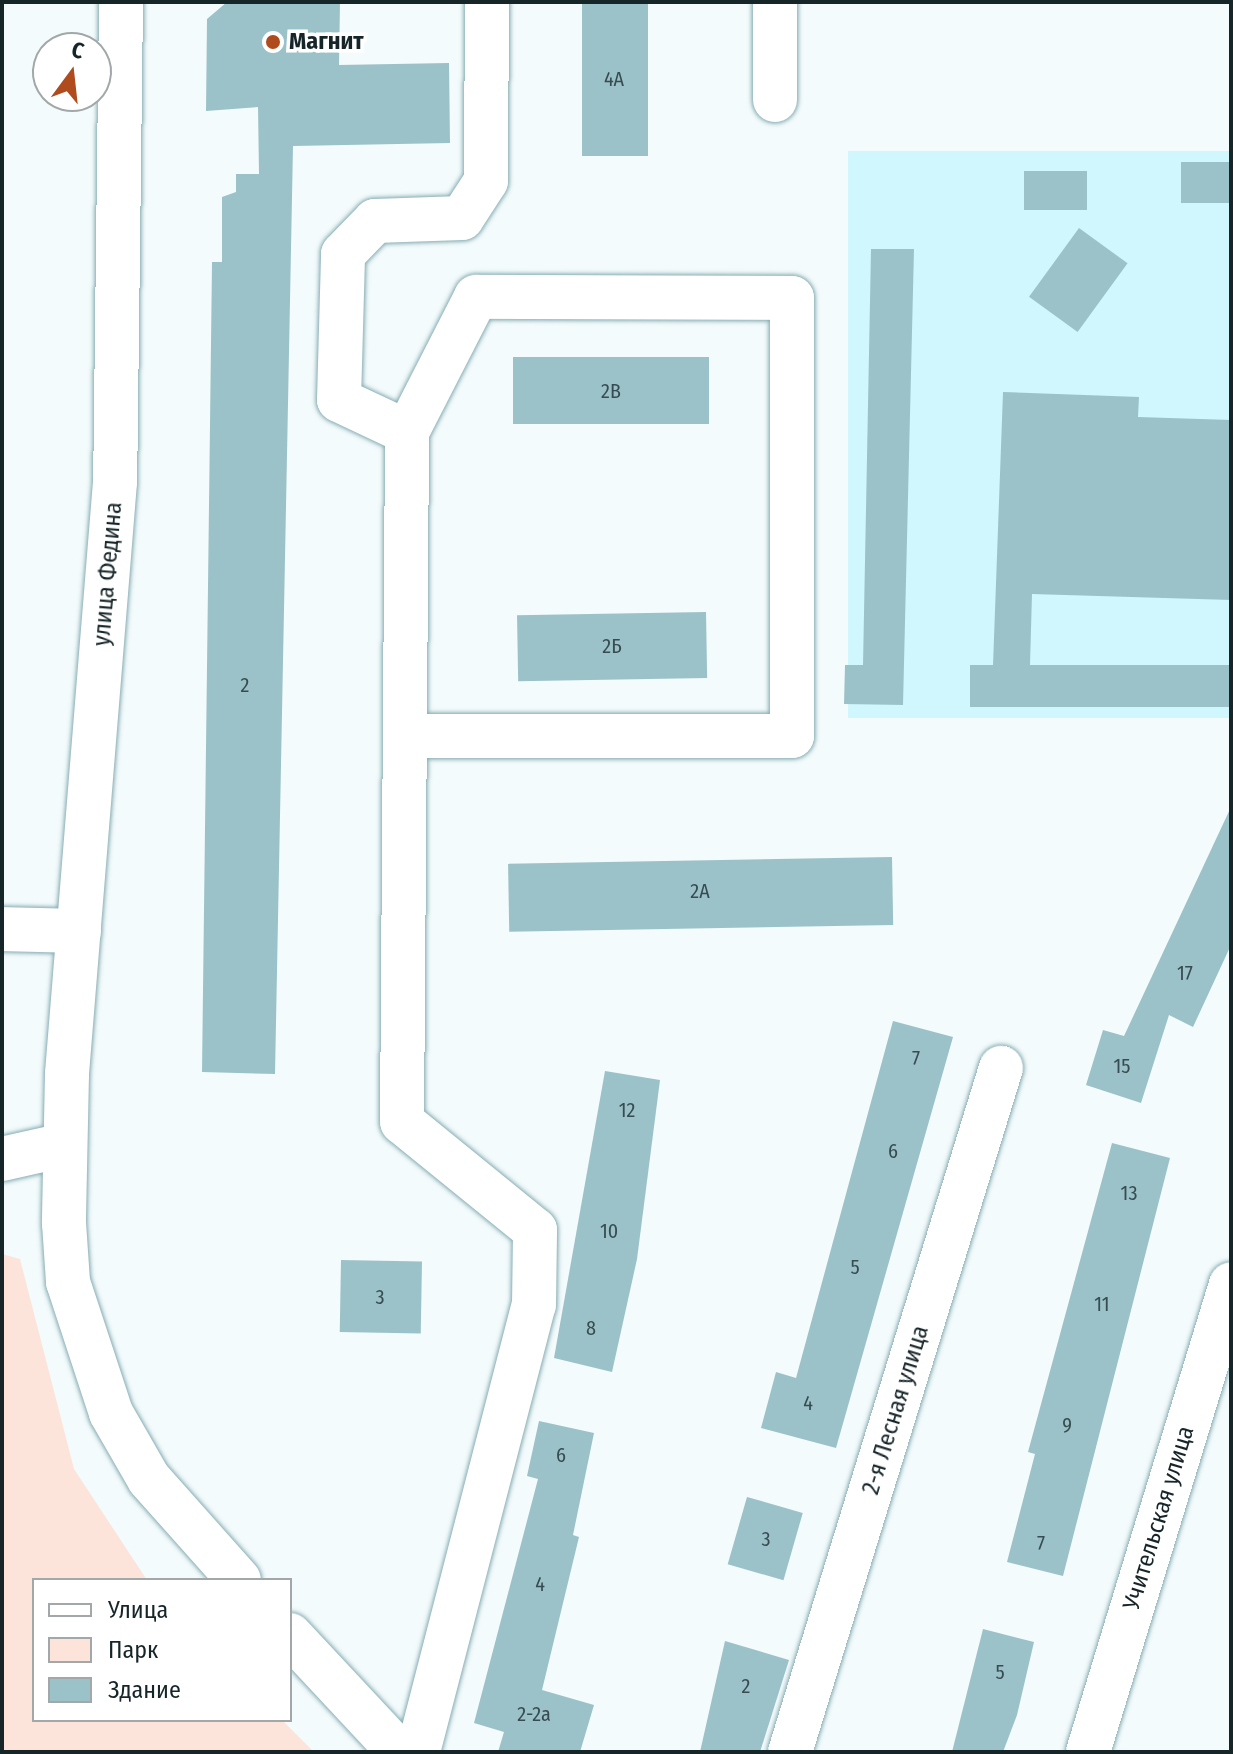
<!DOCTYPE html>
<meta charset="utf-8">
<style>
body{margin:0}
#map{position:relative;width:1233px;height:1754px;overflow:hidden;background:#f3fbfc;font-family:"Fira Sans Condensed",sans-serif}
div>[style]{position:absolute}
.built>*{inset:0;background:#cff7fd;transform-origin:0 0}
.green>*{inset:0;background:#fde4db}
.building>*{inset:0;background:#9bc2c8;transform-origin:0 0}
.roads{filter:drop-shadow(0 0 2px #87adb3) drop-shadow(0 0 2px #87adb3)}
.minor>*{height:44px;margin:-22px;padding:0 22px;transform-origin:22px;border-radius:22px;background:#fff}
.major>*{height:44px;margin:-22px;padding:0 22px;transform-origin:22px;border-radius:22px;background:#fff}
.dots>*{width:22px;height:22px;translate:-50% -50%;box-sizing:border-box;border:4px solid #fff;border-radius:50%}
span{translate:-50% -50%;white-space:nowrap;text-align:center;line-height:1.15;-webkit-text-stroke:7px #fff;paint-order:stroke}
.number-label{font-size:20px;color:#374c50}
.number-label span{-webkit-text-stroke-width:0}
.poi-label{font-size:24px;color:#162528;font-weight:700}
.left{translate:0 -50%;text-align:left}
.street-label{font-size:24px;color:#162528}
.frame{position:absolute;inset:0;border:4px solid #162528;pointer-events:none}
.legend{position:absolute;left:32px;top:1578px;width:260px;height:144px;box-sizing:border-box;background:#fff;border:2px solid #a2a8a9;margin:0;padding:10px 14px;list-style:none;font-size:24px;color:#162528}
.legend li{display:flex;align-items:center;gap:16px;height:40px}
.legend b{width:40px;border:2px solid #a2a8a9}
.north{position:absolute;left:32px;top:32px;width:80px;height:80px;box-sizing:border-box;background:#fff;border:2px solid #a2a8a9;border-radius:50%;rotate:15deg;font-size:22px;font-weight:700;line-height:32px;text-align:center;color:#162528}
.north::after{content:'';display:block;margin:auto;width:28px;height:36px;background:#b04b1e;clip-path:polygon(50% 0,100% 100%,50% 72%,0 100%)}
</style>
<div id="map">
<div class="built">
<div style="left:1231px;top:151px;width:567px;height:383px;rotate:90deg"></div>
</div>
<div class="green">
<div style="clip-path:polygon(2px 1254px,20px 1259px,74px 1469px,147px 1580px,34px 1580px,34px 1720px,282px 1720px,314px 1752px,2px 1752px)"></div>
</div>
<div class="building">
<div style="clip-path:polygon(227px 2px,340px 2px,339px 65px,449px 63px,450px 143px,293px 146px,275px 1074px,202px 1072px,212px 262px,222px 262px,222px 197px,236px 192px,236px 174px,259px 174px,258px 107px,206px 111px,207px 19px)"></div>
<div style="left:582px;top:2px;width:66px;height:154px"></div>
<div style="left:1231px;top:162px;width:41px;height:50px;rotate:90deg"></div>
<div style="left:1024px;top:171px;width:63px;height:39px"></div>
<div style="left:1079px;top:228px;width:60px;height:85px;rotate:36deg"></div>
<div style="clip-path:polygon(871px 249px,914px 249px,903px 705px,844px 704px,845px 665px,863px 665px)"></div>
<div style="left:709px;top:357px;width:67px;height:196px;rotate:90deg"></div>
<div style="clip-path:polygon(1003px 392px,1139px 397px,1138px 417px,1231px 420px,1231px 600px,1032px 594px,1030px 665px,1231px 665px,1231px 707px,970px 707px,970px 665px,993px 665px)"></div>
<div style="left:706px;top:612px;width:66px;height:189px;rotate:89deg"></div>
<div style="clip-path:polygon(1231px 807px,1231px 945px,1193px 1027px,1169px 1015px,1141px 1103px,1086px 1085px,1103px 1030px,1124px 1036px)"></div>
<div style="left:892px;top:857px;width:68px;height:384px;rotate:89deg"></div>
<div style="clip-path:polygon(893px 1021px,953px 1037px,836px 1448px,761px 1428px,776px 1372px,796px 1378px)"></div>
<div style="clip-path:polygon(605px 1071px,660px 1080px,637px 1259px,612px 1372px,554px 1358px)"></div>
<div style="clip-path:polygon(1112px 1143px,1170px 1158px,1063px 1576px,1007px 1562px,1035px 1454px,1028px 1452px)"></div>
<div style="left:341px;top:1260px;width:81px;height:72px;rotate:1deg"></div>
<div style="clip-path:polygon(539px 1421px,594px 1433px,573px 1535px,579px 1537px,542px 1690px,594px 1705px,580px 1752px,498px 1752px,504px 1732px,474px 1723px,538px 1479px,527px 1476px)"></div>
<div style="left:747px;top:1497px;width:58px;height:70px;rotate:16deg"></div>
<div style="clip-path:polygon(983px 1629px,1034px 1642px,1017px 1715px,1003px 1752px,952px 1752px)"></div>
<div style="clip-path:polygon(725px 1641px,789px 1660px,760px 1752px,700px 1752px)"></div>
</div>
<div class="roads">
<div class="minor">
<div style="left:775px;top:2px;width:98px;rotate:90deg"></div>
<div style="left:405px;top:736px;width:387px"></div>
<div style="left:792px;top:736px;width:438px;rotate:-90deg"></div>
<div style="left:792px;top:298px;width:316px;rotate:-179.8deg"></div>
<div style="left:476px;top:297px;width:152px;rotate:117.1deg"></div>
<div style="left:2px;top:929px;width:77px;rotate:1.5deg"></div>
<div style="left:2px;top:1159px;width:64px;rotate:-12.7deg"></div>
<div style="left:418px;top:1752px;width:462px;rotate:-75.5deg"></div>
<div style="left:534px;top:1305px;width:75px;rotate:-89.2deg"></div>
<div style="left:535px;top:1230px;width:171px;rotate:-140.9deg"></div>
<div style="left:402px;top:1122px;width:690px;rotate:-89.58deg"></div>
<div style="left:407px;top:432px;width:75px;rotate:-154.8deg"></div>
<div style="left:339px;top:400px;width:146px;rotate:-88.4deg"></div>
<div style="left:343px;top:254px;width:46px;rotate:-45.9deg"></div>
<div style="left:375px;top:221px;width:87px;rotate:-2deg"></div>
<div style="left:462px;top:218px;width:44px;rotate:-57deg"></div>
<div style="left:486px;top:181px;width:179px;rotate:-89.7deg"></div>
<div style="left:790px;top:1752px;width:716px;rotate:-72.86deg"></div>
<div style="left:1088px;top:1752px;width:489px;rotate:-73deg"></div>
</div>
<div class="major">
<div style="left:121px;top:2px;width:480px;rotate:90.7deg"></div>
<div style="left:115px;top:482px;width:594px;rotate:94.64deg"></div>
<div style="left:67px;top:1074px;width:149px;rotate:91.2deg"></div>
<div style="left:64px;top:1223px;width:59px;rotate:86.1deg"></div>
<div style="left:68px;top:1282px;width:138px;rotate:71.8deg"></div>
<div style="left:111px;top:1413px;width:76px;rotate:60.1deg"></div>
<div style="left:149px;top:1479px;width:135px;rotate:48.3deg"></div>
<div style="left:290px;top:1635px;width:160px;rotate:47deg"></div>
</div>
</div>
<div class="dots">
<div style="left:273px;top:42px;background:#b04b1e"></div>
</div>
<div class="number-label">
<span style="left:614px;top:79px">4А</span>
<span style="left:611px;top:391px">2В</span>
<span style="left:612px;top:646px">2Б</span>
<span style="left:245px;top:685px">2</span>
<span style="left:700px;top:891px">2А</span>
<span style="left:1185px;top:973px">17</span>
<span style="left:916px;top:1058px">7</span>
<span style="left:1122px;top:1066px">15</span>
<span style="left:627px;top:1110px">12</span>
<span style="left:893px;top:1151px">6</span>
<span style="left:1129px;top:1193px">13</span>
<span style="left:609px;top:1231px">10</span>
<span style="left:855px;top:1267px">5</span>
<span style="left:380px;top:1297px">3</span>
<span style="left:1102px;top:1304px">11</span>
<span style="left:591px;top:1328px">8</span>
<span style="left:808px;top:1403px">4</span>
<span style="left:1067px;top:1425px">9</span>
<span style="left:561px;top:1455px">6</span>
<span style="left:766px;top:1539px">3</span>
<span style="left:1041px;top:1543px">7</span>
<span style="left:540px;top:1584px">4</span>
<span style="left:1000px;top:1672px">5</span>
<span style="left:746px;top:1686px">2</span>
<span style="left:534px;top:1714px">2-2а</span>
</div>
<div class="poi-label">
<span class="left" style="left:289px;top:42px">Магнит</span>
</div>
<div class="street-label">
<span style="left:108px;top:574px;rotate:-85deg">улица Федина</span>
<span style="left:896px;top:1410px;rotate:-73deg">2-я Лесная улица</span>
<span style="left:1159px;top:1518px;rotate:-73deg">Учительская улица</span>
</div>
<div class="frame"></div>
<ul class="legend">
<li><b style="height:10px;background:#fff"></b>Улица</li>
<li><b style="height:22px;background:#fde4db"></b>Парк</li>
<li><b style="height:22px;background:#9bc2c8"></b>Здание</li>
</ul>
<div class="north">С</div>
</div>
